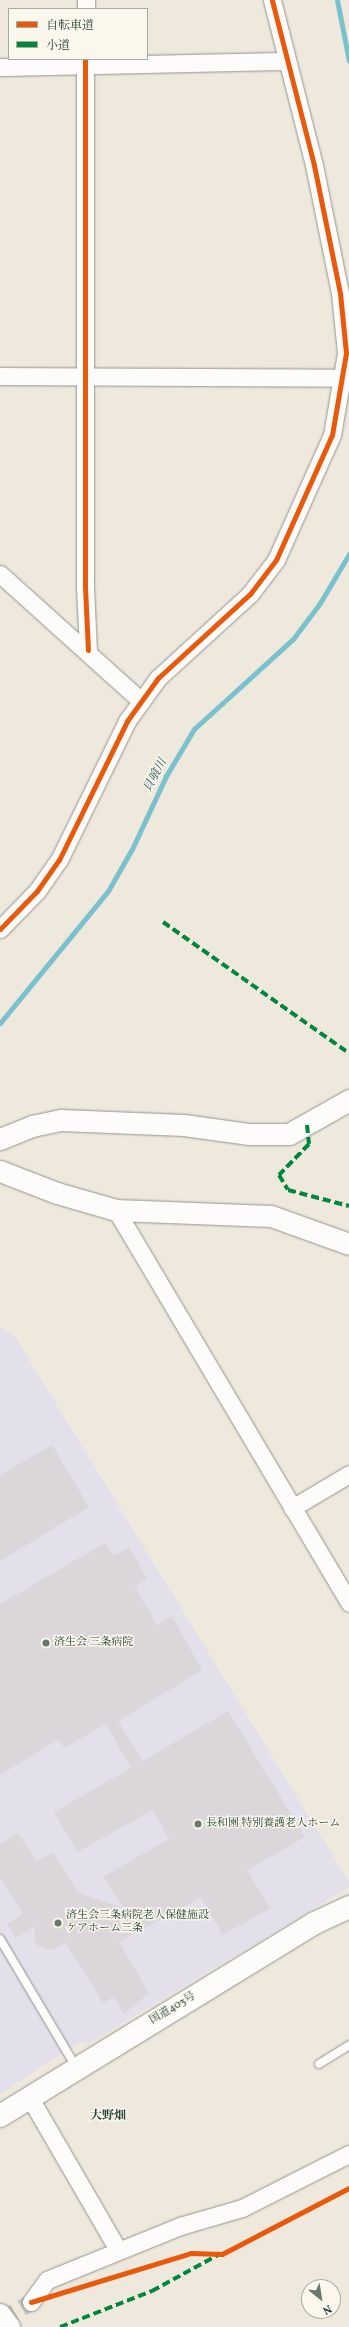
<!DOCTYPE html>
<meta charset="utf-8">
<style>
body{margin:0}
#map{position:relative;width:349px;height:2327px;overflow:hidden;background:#efe9dd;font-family:Vollkorn,"Noto Serif JP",serif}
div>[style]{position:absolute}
.built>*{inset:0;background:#e3dfeb}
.stream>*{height:5px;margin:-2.5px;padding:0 2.5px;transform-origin:2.5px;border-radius:2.5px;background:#7ac1ce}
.building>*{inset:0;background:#dad6da}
.minor-tunnel>*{height:17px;margin-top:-8.5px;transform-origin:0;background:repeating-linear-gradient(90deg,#c5c7bb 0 17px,transparent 0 25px)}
.roads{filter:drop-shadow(0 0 1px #93948d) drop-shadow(0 0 1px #93948d)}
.service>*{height:8px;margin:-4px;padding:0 4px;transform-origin:4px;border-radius:4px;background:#fdfcfa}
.minor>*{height:17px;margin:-8.5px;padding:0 8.5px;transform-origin:8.5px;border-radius:8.5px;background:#fdfcfa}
.tertiary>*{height:21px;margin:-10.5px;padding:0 10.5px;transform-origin:10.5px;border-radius:10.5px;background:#fdfcfa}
.trunk>*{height:22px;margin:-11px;padding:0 11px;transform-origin:11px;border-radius:11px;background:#fdfcfa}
.quiet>*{height:4px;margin-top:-2px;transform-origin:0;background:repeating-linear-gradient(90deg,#00873e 0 8px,transparent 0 12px)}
.cycleway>*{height:5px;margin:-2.5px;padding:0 2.5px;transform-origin:2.5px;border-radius:2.5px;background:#e8590c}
.dots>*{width:11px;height:11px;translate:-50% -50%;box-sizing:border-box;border:2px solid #fbf7ec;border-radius:50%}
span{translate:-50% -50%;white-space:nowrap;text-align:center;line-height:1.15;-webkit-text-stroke:3px #fbf7ec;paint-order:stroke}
.poi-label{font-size:11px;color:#1f3d34}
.left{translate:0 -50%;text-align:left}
.street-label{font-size:11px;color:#1f3d34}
.water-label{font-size:12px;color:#2b6060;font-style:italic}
.neighbourhood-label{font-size:12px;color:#1f3d34;font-weight:700}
.legend{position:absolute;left:8px;top:8px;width:140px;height:52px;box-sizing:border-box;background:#fbf7ec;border:1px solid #a3ada2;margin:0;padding:5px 7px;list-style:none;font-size:12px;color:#1f3d34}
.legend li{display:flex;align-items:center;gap:8px;height:20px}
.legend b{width:20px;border:1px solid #a3ada2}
.north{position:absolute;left:301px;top:2279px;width:40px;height:40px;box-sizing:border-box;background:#fbf7ec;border:1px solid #a3ada2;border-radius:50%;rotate:150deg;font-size:11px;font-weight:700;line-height:16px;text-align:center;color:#1f3d34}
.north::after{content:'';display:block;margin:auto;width:14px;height:18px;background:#68796f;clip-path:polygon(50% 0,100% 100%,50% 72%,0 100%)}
</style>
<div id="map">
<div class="built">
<div style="clip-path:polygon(0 1327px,15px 1337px,349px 1882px,349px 1887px,88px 2044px,81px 2042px,51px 2060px,0 2094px)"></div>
</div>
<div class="stream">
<div style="left:337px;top:0;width:62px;rotate:78.9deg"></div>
<div style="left:0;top:1023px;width:171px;rotate:-50.7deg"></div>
<div style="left:108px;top:891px;width:48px;rotate:-60.3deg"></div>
<div style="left:132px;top:849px;width:81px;rotate:-65deg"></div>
<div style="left:166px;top:776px;width:55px;rotate:-59.2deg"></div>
<div style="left:194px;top:729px;width:134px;rotate:-42.3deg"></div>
<div style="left:293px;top:639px;width:45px;rotate:-53.1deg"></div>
<div style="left:320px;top:603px;width:57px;rotate:-59.4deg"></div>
</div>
<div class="building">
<div style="clip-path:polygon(52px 1445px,89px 1507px,0 1561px,0 1475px)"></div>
<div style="clip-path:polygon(105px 1543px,114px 1556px,129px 1547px,147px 1578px,135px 1586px,157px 1625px,172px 1616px,202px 1670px,118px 1721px,143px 1761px,228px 1711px,305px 1837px,247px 1870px,270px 1908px,223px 1935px,201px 1897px,119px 1942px,149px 1993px,124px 2014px,113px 1997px,103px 2003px,66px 1943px,52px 1950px,43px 1948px,36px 1944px,34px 1927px,16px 1938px,7px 1924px,23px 1914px,0 1877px,0 1844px,18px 1833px,37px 1861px,53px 1852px,78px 1893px,124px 1908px,103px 1877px,169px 1839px,153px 1810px,77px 1852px,54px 1812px,131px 1768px,106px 1724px,64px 1748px,59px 1739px,0 1775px,0 1604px)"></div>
</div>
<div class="minor-tunnel">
<div style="left:0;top:2320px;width:36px;rotate:-30deg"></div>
</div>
<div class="roads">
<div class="service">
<div style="left:0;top:1939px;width:149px;rotate:59.3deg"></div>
<div style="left:319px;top:2064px;width:36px;rotate:-32deg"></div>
</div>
<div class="minor">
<div style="left:86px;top:0;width:9px;rotate:90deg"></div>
<div style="left:85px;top:59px;width:528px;rotate:90deg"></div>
<div style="left:85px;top:587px;width:63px;rotate:87.3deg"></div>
<div style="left:0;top:67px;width:285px;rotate:-1.2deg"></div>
<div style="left:0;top:376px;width:344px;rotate:0.3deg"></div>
<div style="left:0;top:574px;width:190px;rotate:42deg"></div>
<div style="left:0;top:929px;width:53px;rotate:-45.8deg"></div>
<div style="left:37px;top:891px;width:38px;rotate:-55deg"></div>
<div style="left:59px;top:860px;width:155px;rotate:-63.9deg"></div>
<div style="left:127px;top:721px;width:53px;rotate:-54.2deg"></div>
<div style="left:158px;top:678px;width:125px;rotate:-42.4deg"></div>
<div style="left:250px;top:594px;width:43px;rotate:-52.6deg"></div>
<div style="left:276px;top:560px;width:137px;rotate:-65.9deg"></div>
<div style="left:332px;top:435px;width:83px;rotate:-80.3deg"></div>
<div style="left:346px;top:353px;width:60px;rotate:-95.7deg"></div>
<div style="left:340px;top:293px;width:131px;rotate:-101.5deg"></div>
<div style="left:314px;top:165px;width:170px;rotate:-104.3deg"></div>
<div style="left:116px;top:1210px;width:457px;rotate:59.3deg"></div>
<div style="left:292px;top:1508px;width:66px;rotate:-30.8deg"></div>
<div style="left:30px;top:2098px;width:176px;rotate:59.9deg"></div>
<div style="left:31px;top:2302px;width:27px;rotate:-54deg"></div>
<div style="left:47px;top:2280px;width:144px;rotate:-22.1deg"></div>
<div style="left:180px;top:2226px;width:65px;rotate:-16.2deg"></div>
<div style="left:242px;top:2208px;width:120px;rotate:-26.8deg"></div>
</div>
<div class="tertiary">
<div style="left:0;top:1139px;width:35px;rotate:-22deg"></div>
<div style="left:32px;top:1126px;width:30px;rotate:-12deg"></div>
<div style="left:61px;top:1120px;width:123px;rotate:2.3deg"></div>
<div style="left:184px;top:1125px;width:66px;rotate:7.9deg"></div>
<div style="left:249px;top:1134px;width:40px"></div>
<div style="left:289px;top:1134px;width:69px;rotate:-29.5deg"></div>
<div style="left:0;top:1171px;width:61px;rotate:21.1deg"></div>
<div style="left:57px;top:1193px;width:61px;rotate:16.1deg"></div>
<div style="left:116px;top:1210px;width:155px;rotate:2.2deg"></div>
<div style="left:271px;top:1216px;width:83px;rotate:19.7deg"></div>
</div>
<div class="trunk">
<div style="left:0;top:2116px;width:369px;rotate:-31.5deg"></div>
<div style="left:315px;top:1923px;width:38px;rotate:-25deg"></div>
<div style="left:0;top:2315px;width:15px;rotate:53deg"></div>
</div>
</div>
<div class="quiet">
<div style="left:163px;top:922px;width:228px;rotate:35.2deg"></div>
<div style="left:307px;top:1125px;width:19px;rotate:84deg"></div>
<div style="left:309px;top:1144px;width:43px;rotate:134.1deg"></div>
<div style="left:279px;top:1175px;width:17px;rotate:59deg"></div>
<div style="left:288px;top:1190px;width:63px;rotate:14.7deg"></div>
<div style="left:60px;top:2327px;width:99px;rotate:-21.4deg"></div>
<div style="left:152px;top:2291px;width:75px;rotate:-28.6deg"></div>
</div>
<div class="cycleway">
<div style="left:85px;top:59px;width:528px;rotate:90deg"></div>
<div style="left:85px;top:587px;width:63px;rotate:87.3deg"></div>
<div style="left:0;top:929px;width:53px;rotate:-45.8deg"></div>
<div style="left:37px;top:891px;width:38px;rotate:-55deg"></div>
<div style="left:59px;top:860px;width:155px;rotate:-63.9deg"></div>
<div style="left:127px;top:721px;width:53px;rotate:-54.2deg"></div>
<div style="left:158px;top:678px;width:125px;rotate:-42.4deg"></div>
<div style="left:250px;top:594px;width:43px;rotate:-52.6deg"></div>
<div style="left:276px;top:560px;width:137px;rotate:-65.9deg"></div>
<div style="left:332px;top:435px;width:83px;rotate:-80.3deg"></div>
<div style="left:346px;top:353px;width:60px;rotate:-95.7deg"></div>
<div style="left:340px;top:293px;width:131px;rotate:-101.5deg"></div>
<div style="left:314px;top:165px;width:170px;rotate:-104.3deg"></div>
<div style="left:31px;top:2302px;width:167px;rotate:-17deg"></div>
<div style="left:191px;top:2253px;width:31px;rotate:2deg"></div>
<div style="left:222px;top:2254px;width:143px;rotate:-27.5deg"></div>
</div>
<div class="dots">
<div style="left:46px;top:1643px;background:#68796f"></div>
<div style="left:198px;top:1824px;background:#68796f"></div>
<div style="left:58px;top:1923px;background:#68796f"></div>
</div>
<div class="poi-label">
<span class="left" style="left:54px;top:1643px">済生会 三条病院</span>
<span class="left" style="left:206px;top:1824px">長和園 特別養護老人ホーム</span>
<span class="left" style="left:66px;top:1923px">済生会三条病院老人保健施設<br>ケアホーム三条</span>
</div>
<div class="street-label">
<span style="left:173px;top:2009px;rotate:-31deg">国道403号</span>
</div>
<div class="water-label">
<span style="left:156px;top:776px;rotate:-62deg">貝喰川</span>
</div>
<div class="neighbourhood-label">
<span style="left:108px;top:2117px">大野畑</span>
</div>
<ul class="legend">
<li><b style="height:5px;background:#e8590c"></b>自転車道</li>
<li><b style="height:5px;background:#00873e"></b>小道</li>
</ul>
<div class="north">N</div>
</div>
